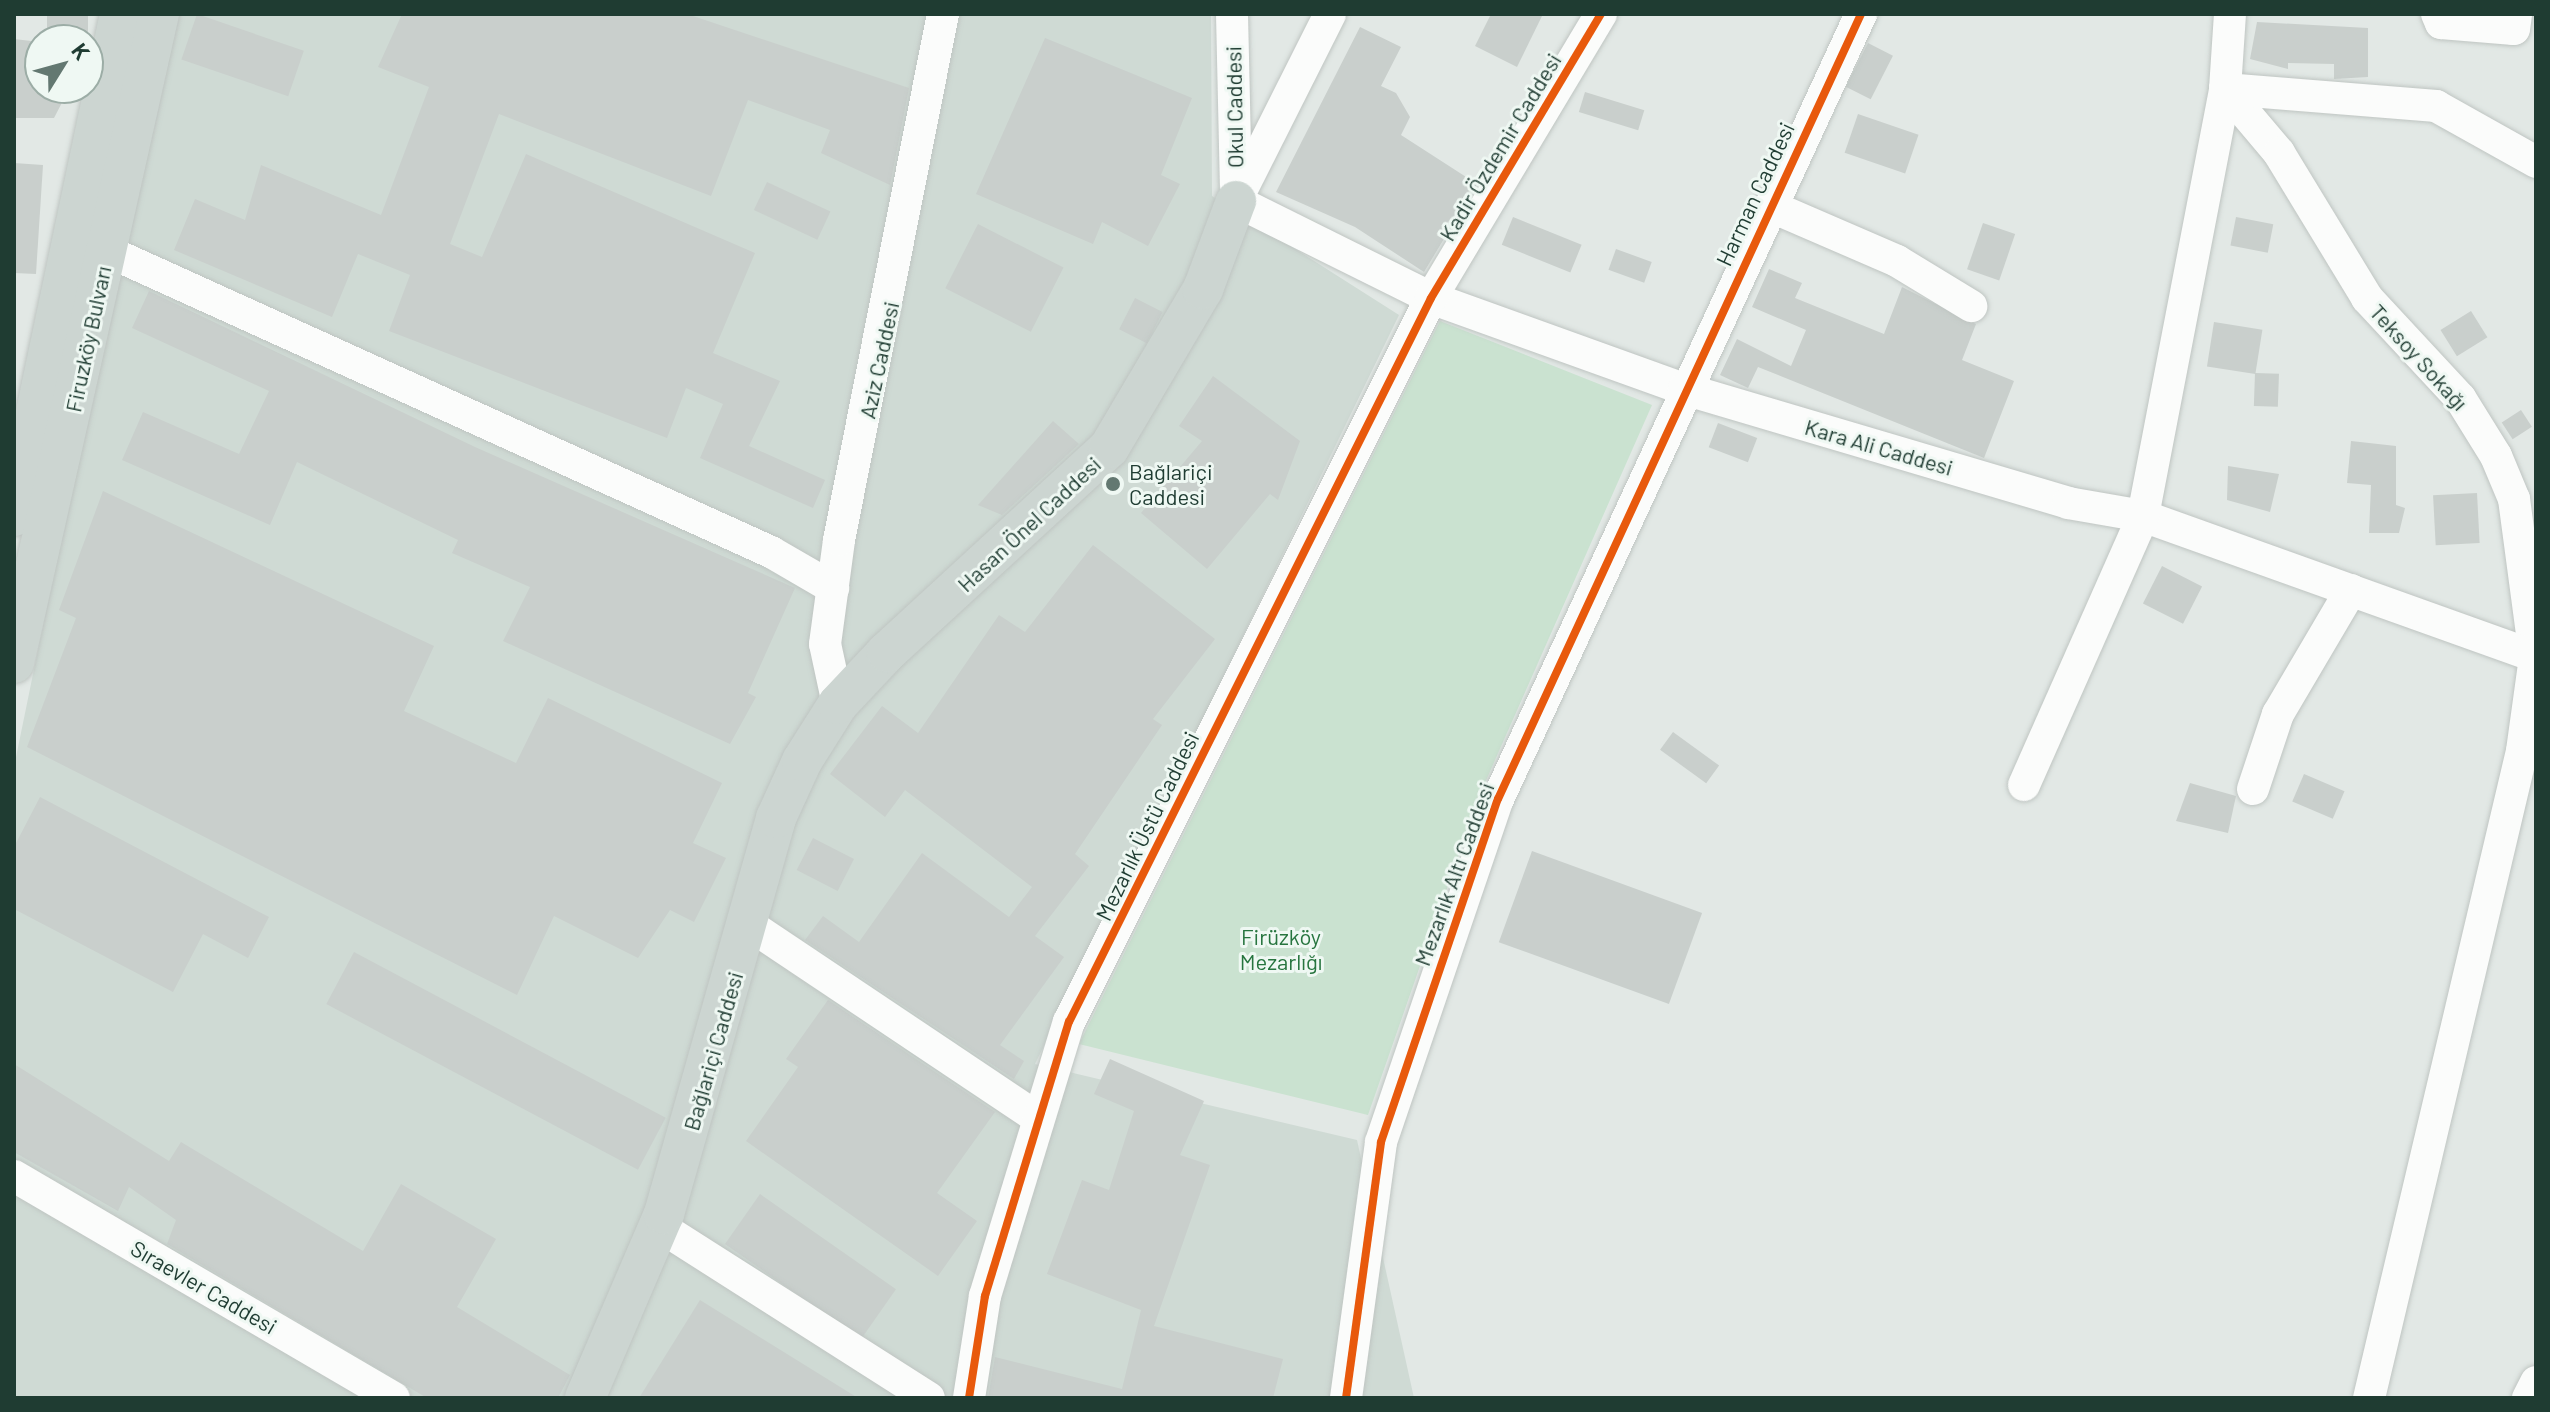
<!DOCTYPE html>
<meta charset="utf-8">
<style>
body{margin:0}
#map{position:relative;width:2550px;height:1412px;overflow:hidden;background:#e2e8e5;font-family:Barlow,sans-serif}
div>[style]{position:absolute}
.built>*{inset:0;background:#cfdad4}
.green>*{inset:0;background:#cae2d0}
.building>*{inset:0;background:#c9cfcc;transform-origin:0 0}
.roads{filter:drop-shadow(0 0 2px #bfc5c2) drop-shadow(0 0 2px #bfc5c2)}
.minor>*{height:32px;margin:-16px;padding:0 16px;transform-origin:16px;border-radius:16px;background:#fbfcfb}
.major>*{height:40px;margin:-20px;padding:0 20px;transform-origin:20px;border-radius:20px;background:#ccd5d1}
.cycleway>*{height:8px;margin:-4px;padding:0 4px;transform-origin:4px;border-radius:4px;background:#e8590c}
.dots>*{width:22px;height:22px;translate:-50% -50%;box-sizing:border-box;border:4px solid #eff8f3;border-radius:50%}
span{translate:-50% -50%;white-space:nowrap;text-align:center;line-height:1.15;-webkit-text-stroke:6px #eff8f3;paint-order:stroke}
.street-label{font-size:22px;color:#1f3c32}
.poi-label{font-size:22px;color:#1f3c32}
.left{translate:0 -50%;text-align:left}
.park-label{font-size:22px;color:#27753f}
.frame{position:absolute;inset:0;border:16px solid #1f3c32;pointer-events:none}
.north{position:absolute;left:24px;top:24px;width:80px;height:80px;box-sizing:border-box;background:#eff8f3;border:2px solid #9cada6;border-radius:50%;rotate:53deg;font-size:22px;font-weight:700;line-height:32px;text-align:center;color:#1f3c32}
.north::after{content:'';display:block;margin:auto;width:28px;height:36px;background:#637871;clip-path:polygon(50% 0,100% 100%,50% 72%,0 100%)}
</style>
<div id="map">
<div class="built">
<div style="clip-path:polygon(168px 14px,1211px 14px,1212px 196px,1399px 315px,1035px 1064px,1357px 1140px,1414px 1398px,14px 1398px,14px 767px)"></div>
</div>
<div class="green">
<div style="clip-path:polygon(1440px 321px,1652px 405px,1480px 794px,1368px 1115px,1079px 1044px)"></div>
</div>
<div class="building">
<div style="left:47px;top:14px;width:41px;height:26px"></div>
<div style="left:197px;top:14px;width:113px;height:48px;rotate:19deg"></div>
<div style="clip-path:polygon(402px 14px,687px 14px,909px 88px,890px 185px,821px 153px,830px 130px,748px 100px,711px 196px,499px 114px,450px 244px,482px 257px,526px 154px,755px 253px,713px 353px,780px 381px,749px 446px,825px 480px,813px 508px,700px 458px,723px 404px,686px 388px,667px 438px,389px 331px,410px 275px,358px 254px,332px 317px,174px 250px,195px 199px,245px 220px,261px 165px,381px 215px,429px 87px,378px 67px)"></div>
<div style="clip-path:polygon(1491px 14px,1543px 14px,1517px 67px,1475px 46px)"></div>
<div style="clip-path:polygon(2257px 22px,2368px 28px,2368px 77px,2334px 79px,2334px 64px,2288px 63px,2288px 69px,2250px 59px)"></div>
<div style="clip-path:polygon(1360px 27px,1401px 47px,1381px 86px,1396px 93px,1410px 117px,1401px 135px,1477px 184px,1424px 272px,1355px 227px,1276px 192px)"></div>
<div style="clip-path:polygon(1045px 38px,1192px 98px,1161px 175px,1180px 184px,1148px 246px,1102px 222px,1093px 244px,976px 194px)"></div>
<div style="clip-path:polygon(14px 39px,40px 42px,40px 90px,68px 91px,54px 118px,14px 118px)"></div>
<div style="left:1868px;top:43px;width:28px;height:49px;rotate:27deg"></div>
<div style="left:1585px;top:92px;width:62px;height:21px;rotate:17deg"></div>
<div style="left:1858px;top:114px;width:64px;height:41px;rotate:19deg"></div>
<div style="clip-path:polygon(14px 163px,43px 165px,36px 274px,14px 273px)"></div>
<div style="left:767px;top:182px;width:70px;height:31px;rotate:25deg"></div>
<div style="left:1513px;top:217px;width:74px;height:30px;rotate:22deg"></div>
<div style="left:2236px;top:217px;width:38px;height:29px;rotate:11deg"></div>
<div style="left:1983px;top:223px;width:34px;height:49px;rotate:19deg"></div>
<div style="left:978px;top:224px;width:96px;height:72px;rotate:27deg"></div>
<div style="left:1616px;top:249px;width:38px;height:22px;rotate:20deg"></div>
<div style="clip-path:polygon(1769px 269px,1802px 283px,1795px 298px,1884px 334px,1902px 287px,1976px 324px,1962px 360px,2014px 381px,1984px 458px,1758px 367px,1748px 388px,1720px 375px,1737px 339px,1791px 366px,1806px 330px,1752px 307px)"></div>
<div style="clip-path:polygon(149px 291px,475px 447px,795px 588px,748px 693px,756px 697px,730px 744px,503px 641px,530px 587px,452px 553px,458px 540px,297px 462px,270px 525px,122px 460px,143px 412px,239px 454px,269px 391px,132px 328px)"></div>
<div style="left:1135px;top:298px;width:31px;height:35px;rotate:27deg"></div>
<div style="left:2471px;top:311px;width:31px;height:36px;rotate:58deg"></div>
<div style="left:2214px;top:322px;width:49px;height:45px;rotate:9deg"></div>
<div style="left:2255px;top:373px;width:24px;height:33px;rotate:2deg"></div>
<div style="clip-path:polygon(1213px 376px,1300px 441px,1278px 500px,1270px 494px,1207px 569px,1141px 513px,1202px 441px,1179px 426px)"></div>
<div style="left:2521px;top:410px;width:20px;height:23px;rotate:57deg"></div>
<div style="clip-path:polygon(1053px 421px,1079px 444px,1002px 515px,978px 505px)"></div>
<div style="left:1718px;top:423px;width:42px;height:26px;rotate:21deg"></div>
<div style="clip-path:polygon(2351px 441px,2396px 446px,2396px 505px,2405px 508px,2399px 533px,2369px 533px,2371px 485px,2347px 483px)"></div>
<div style="clip-path:polygon(2228px 466px,2279px 474px,2270px 512px,2227px 500px)"></div>
<div style="clip-path:polygon(103px 491px,434px 646px,404px 711px,516px 763px,548px 698px,722px 783px,693px 843px,726px 858px,694px 922px,670px 910px,638px 958px,554px 916px,517px 995px,27px 747px,76px 618px,59px 610px)"></div>
<div style="left:2477px;top:493px;width:50px;height:44px;rotate:87deg"></div>
<div style="clip-path:polygon(1093px 545px,1215px 639px,1153px 719px,1162px 725px,1075px 854px,1089px 866px,1035px 936px,1064px 957px,1000px 1045px,1024px 1061px,1014px 1079px,805px 940px,823px 916px,859px 942px,922px 853px,1009px 917px,1032px 887px,905px 790px,885px 817px,830px 774px,882px 706px,918px 733px,999px 615px,1025px 632px)"></div>
<div style="left:2162px;top:566px;width:45px;height:42px;rotate:27deg"></div>
<div style="left:1673px;top:732px;width:57px;height:22px;rotate:36deg"></div>
<div style="left:2304px;top:774px;width:44px;height:30px;rotate:23deg"></div>
<div style="clip-path:polygon(2190px 783px,2236px 796px,2228px 833px,2176px 821px)"></div>
<div style="clip-path:polygon(40px 797px,269px 917px,248px 958px,203px 934px,173px 992px,14px 909px,14px 847px)"></div>
<div style="left:813px;top:838px;width:46px;height:36px;rotate:27deg"></div>
<div style="left:1532px;top:851px;width:181px;height:97px;rotate:20deg"></div>
<div style="left:354px;top:952px;width:353px;height:59px;rotate:28deg"></div>
<div style="clip-path:polygon(828px 1000px,995px 1112px,937px 1193px,977px 1221px,938px 1276px,746px 1141px,798px 1067px,786px 1059px)"></div>
<div style="clip-path:polygon(1110px 1059px,1204px 1101px,1180px 1155px,1210px 1165px,1154px 1326px,1283px 1359px,1273px 1398px,988px 1398px,995px 1357px,1122px 1389px,1141px 1310px,1047px 1274px,1082px 1180px,1109px 1190px,1134px 1111px,1094px 1094px)"></div>
<div style="clip-path:polygon(14px 1064px,169px 1161px,181px 1142px,363px 1251px,401px 1184px,496px 1239px,457px 1307px,570px 1375px,558px 1398px,427px 1398px,167px 1244px,176px 1220px,129px 1187px,118px 1211px,14px 1152px)"></div>
<div style="left:760px;top:1194px;width:166px;height:61px;rotate:35deg"></div>
<div style="clip-path:polygon(700px 1300px,858px 1398px,639px 1398px)"></div>
</div>
<div class="roads">
<div class="minor">
<div style="left:1232px;top:14px;width:171px;rotate:88.7deg"></div>
<div style="left:2437px;top:14px;width:10px;rotate:66deg"></div>
<div style="left:2441px;top:23px;width:73px;rotate:4.7deg"></div>
<div style="left:2514px;top:29px;width:15px;rotate:-82deg"></div>
<div style="left:2225px;top:89px;width:84px;rotate:49.8deg"></div>
<div style="left:2279px;top:153px;width:170px;rotate:58.7deg"></div>
<div style="left:2367px;top:298px;width:137px;rotate:47.1deg"></div>
<div style="left:2460px;top:398px;width:68px;rotate:58.2deg"></div>
<div style="left:2496px;top:456px;width:47px;rotate:67.3deg"></div>
<div style="left:2514px;top:499px;width:159px;rotate:82.4deg"></div>
<div style="left:2535px;top:657px;width:95px;rotate:97.9deg"></div>
<div style="left:2522px;top:751px;width:665px;rotate:103.3deg"></div>
<div style="left:2225px;top:89px;width:212px;rotate:4.6deg"></div>
<div style="left:2436px;top:106px;width:115px;rotate:29.2deg"></div>
<div style="left:1236px;top:201px;width:218px;rotate:26.4deg"></div>
<div style="left:1431px;top:298px;width:269px;rotate:19.8deg"></div>
<div style="left:1684px;top:389px;width:401px;rotate:16.5deg"></div>
<div style="left:2068px;top:503px;width:76px;rotate:9.8deg"></div>
<div style="left:2143px;top:516px;width:418px;rotate:19.7deg"></div>
<div style="left:1236px;top:201px;width:209px;rotate:-63.3deg"></div>
<div style="left:1770px;top:206px;width:138px;rotate:23.4deg"></div>
<div style="left:1897px;top:261px;width:87px;rotate:31.3deg"></div>
<div style="left:107px;top:251px;width:729px;rotate:24.39deg"></div>
<div style="left:771px;top:552px;width:72px;rotate:30.1deg"></div>
<div style="left:838px;top:704px;width:61px;rotate:-102.2deg"></div>
<div style="left:825px;top:644px;width:105px;rotate:-82.3deg"></div>
<div style="left:839px;top:540px;width:536px;rotate:-78.82deg"></div>
<div style="left:2024px;top:785px;width:294px;rotate:-66.1deg"></div>
<div style="left:2143px;top:516px;width:435px;rotate:-79.1deg"></div>
<div style="left:2225px;top:89px;width:75px;rotate:-86.2deg"></div>
<div style="left:2253px;top:789px;width:79px;rotate:-71.6deg"></div>
<div style="left:2278px;top:714px;width:144px;rotate:-59.5deg"></div>
<div style="left:748px;top:924px;width:349px;rotate:33.8deg"></div>
<div style="left:14px;top:1176px;width:440px;rotate:30.3deg"></div>
<div style="left:659px;top:1226px;width:320px;rotate:32.5deg"></div>
<div style="left:969px;top:1398px;width:103px;rotate:-81.1deg"></div>
<div style="left:985px;top:1296px;width:287px;rotate:-73deg"></div>
<div style="left:1069px;top:1022px;width:809px;rotate:-63.43deg"></div>
<div style="left:1431px;top:298px;width:331px;rotate:-59.1deg"></div>
<div style="left:1346px;top:1398px;width:258px;rotate:-82.2deg"></div>
<div style="left:1381px;top:1142px;width:362px;rotate:-71.2deg"></div>
<div style="left:1498px;top:799px;width:865px;rotate:-65.18deg"></div>
<div style="left:2528px;top:1398px;width:18px;rotate:-63deg"></div>
</div>
<div class="major">
<div style="left:14px;top:516px;width:513px;rotate:-78.08deg"></div>
<div style="left:14px;top:663px;width:665px;rotate:-77.41deg"></div>
<div style="left:585px;top:1398px;width:200px;rotate:-66.8deg"></div>
<div style="left:664px;top:1214px;width:412px;rotate:-74.2deg"></div>
<div style="left:776px;top:818px;width:63px;rotate:-65.5deg"></div>
<div style="left:802px;top:761px;width:67px;rotate:-57.7deg"></div>
<div style="left:838px;top:704px;width:71px;rotate:-46.7deg"></div>
<div style="left:887px;top:652px;width:301px;rotate:-42.6deg"></div>
<div style="left:1109px;top:448px;width:185px;rotate:-59.4deg"></div>
<div style="left:1203px;top:289px;width:94px;rotate:-69.4deg"></div>
</div>
</div>
<div class="cycleway">
<div style="left:969px;top:1398px;width:103px;rotate:-81.1deg"></div>
<div style="left:985px;top:1296px;width:287px;rotate:-73deg"></div>
<div style="left:1069px;top:1022px;width:809px;rotate:-63.43deg"></div>
<div style="left:1431px;top:298px;width:331px;rotate:-59.1deg"></div>
<div style="left:1346px;top:1398px;width:258px;rotate:-82.2deg"></div>
<div style="left:1381px;top:1142px;width:362px;rotate:-71.2deg"></div>
<div style="left:1498px;top:799px;width:865px;rotate:-65.18deg"></div>
</div>
<div class="dots">
<div style="left:1113px;top:484px;background:#637871"></div>
</div>
<div class="street-label">
<span style="left:1234px;top:107px;rotate:-91deg">Okul Caddesi</span>
<span style="left:1500px;top:147px;rotate:-59deg">Kadir Özdemir Caddesi</span>
<span style="left:1755px;top:194px;rotate:-65deg">Harman Caddesi</span>
<span style="left:88px;top:339px;rotate:-78deg">Firuzköy Bulvarı</span>
<span style="left:2419px;top:357px;rotate:48deg">Teksoy Sokağı</span>
<span style="left:879px;top:360px;rotate:-78deg">Aziz Caddesi</span>
<span style="left:1879px;top:447px;rotate:16deg">Kara Ali Caddesi</span>
<span style="left:1029px;top:524px;rotate:-43deg">Hasan Önel Caddesi</span>
<span style="left:1147px;top:826px;rotate:-64deg">Mezarlık Üstü Caddesi</span>
<span style="left:1454px;top:874px;rotate:-70deg">Mezarlık Altı Caddesi</span>
<span style="left:713px;top:1051px;rotate:-74deg">Bağlariçi Caddesi</span>
<span style="left:204px;top:1287px;rotate:30deg">Sıraevler Caddesi</span>
</div>
<div class="poi-label">
<span class="left" style="left:1129px;top:484px">Bağlariçi<br>Caddesi</span>
</div>
<div class="park-label">
<span style="left:1281px;top:949px">Firüzköy<br>Mezarlığı</span>
</div>
<div class="frame"></div>
<div class="north">K</div>
</div>
